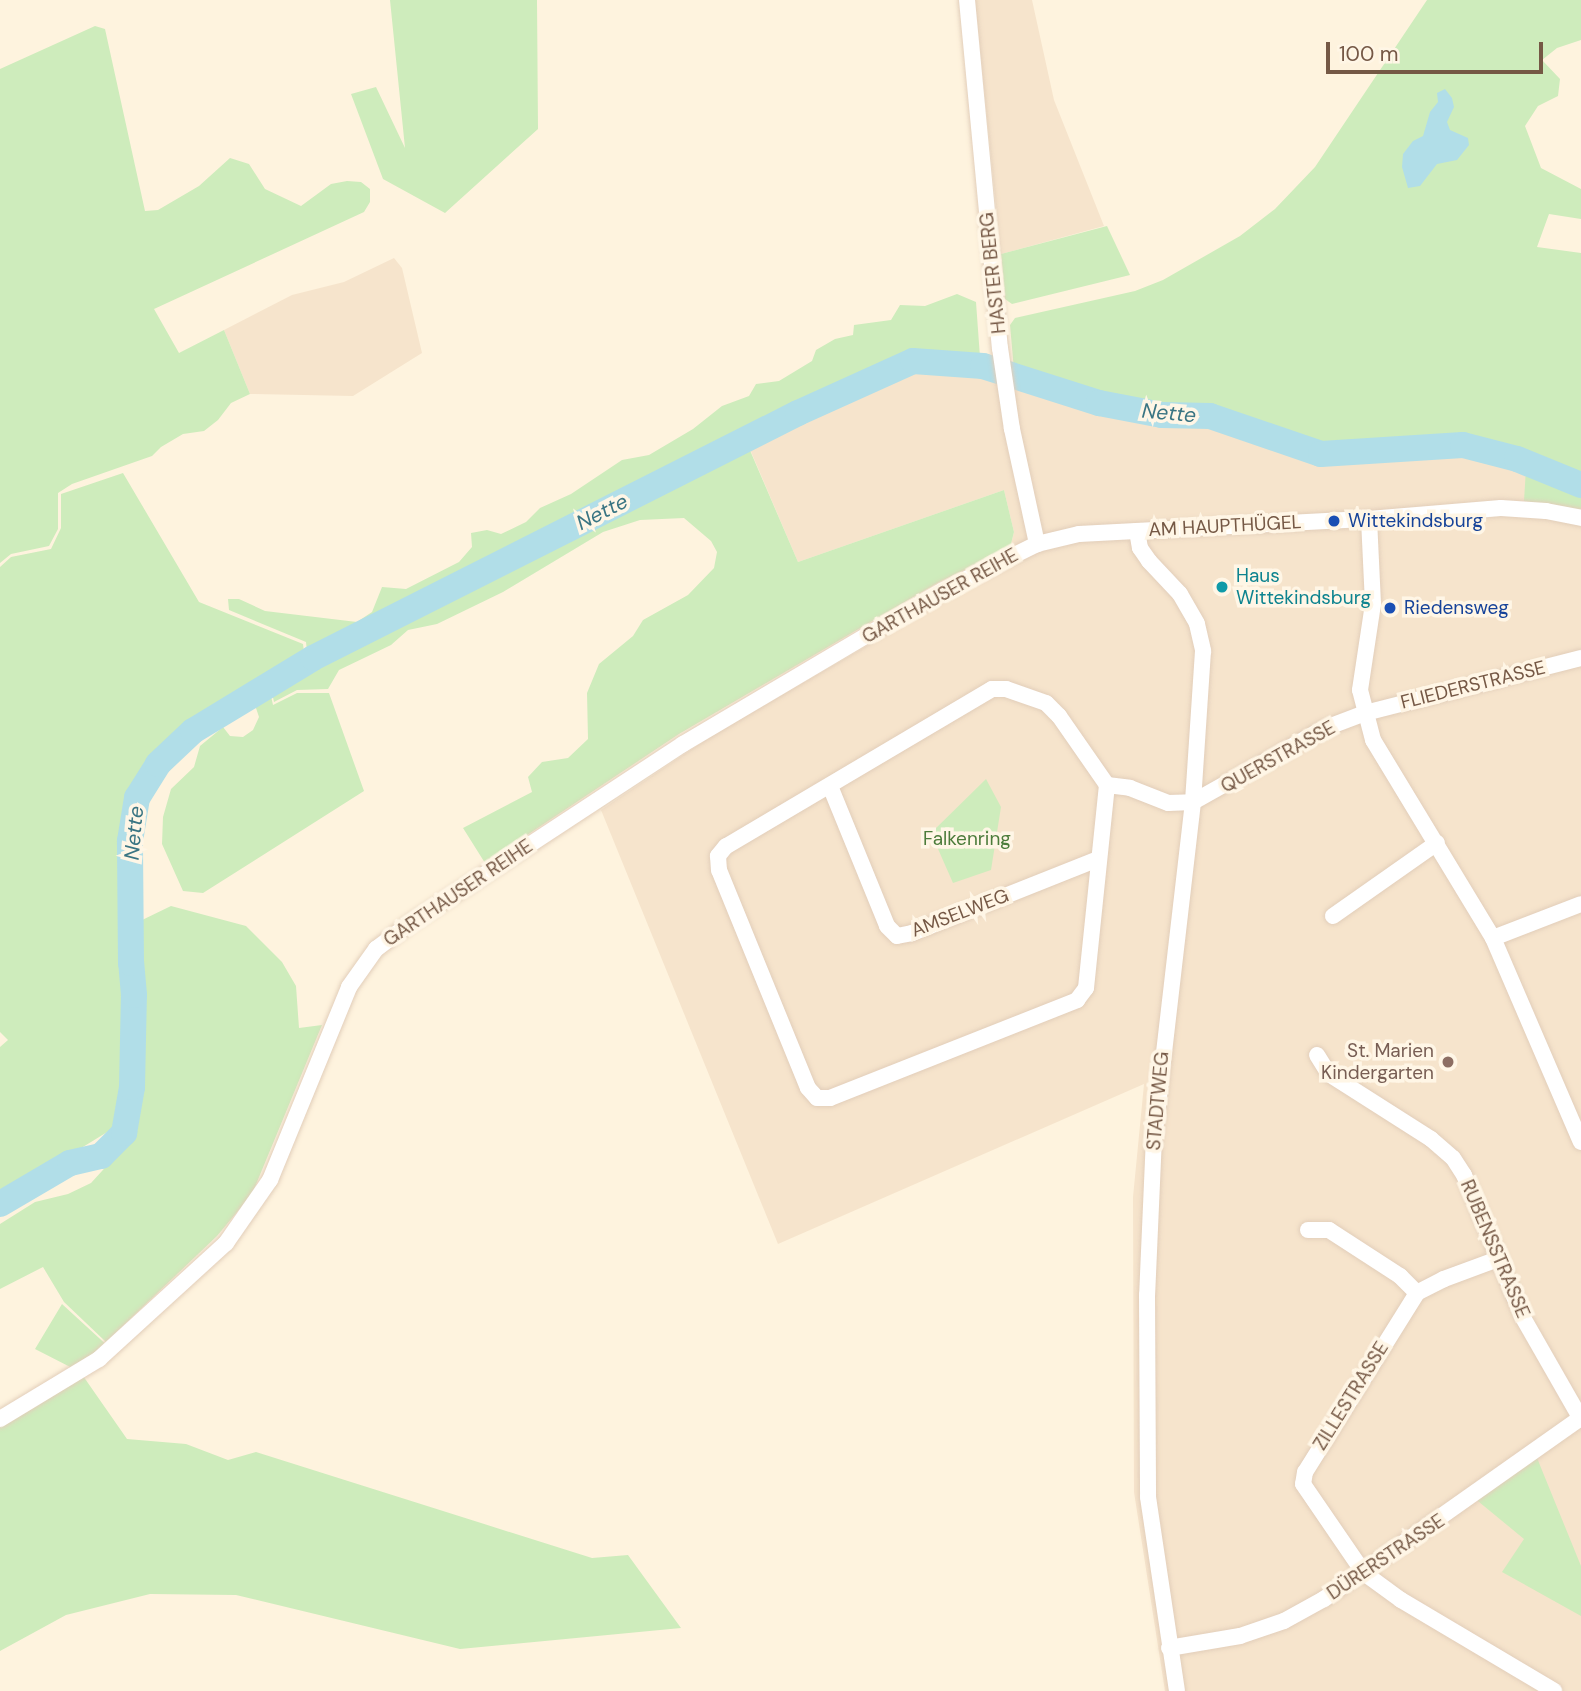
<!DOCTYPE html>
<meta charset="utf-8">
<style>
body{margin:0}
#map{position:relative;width:1581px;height:1691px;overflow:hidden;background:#fef3de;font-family:"DM Sans",sans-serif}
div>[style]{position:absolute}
.residential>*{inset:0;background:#f6e4cc}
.green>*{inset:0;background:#ceecbc}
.water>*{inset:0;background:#b1dee8}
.river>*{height:26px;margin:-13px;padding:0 13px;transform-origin:13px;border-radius:13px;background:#b1dee8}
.roads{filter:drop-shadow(0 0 2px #e2ceba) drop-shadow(0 0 2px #e2ceba)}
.minor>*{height:16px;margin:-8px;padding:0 8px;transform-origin:8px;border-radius:8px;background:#fff}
.dots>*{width:19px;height:19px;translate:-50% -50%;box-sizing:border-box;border:4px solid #fff6e6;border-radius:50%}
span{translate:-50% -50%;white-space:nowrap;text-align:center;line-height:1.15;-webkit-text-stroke:7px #fff6e6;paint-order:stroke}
.street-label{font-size:19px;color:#755845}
.transit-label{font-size:19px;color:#164399}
.left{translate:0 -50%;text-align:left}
.culture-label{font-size:19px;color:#0d838f}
.park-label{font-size:19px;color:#4c7c3b}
.education-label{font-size:19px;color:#785e54}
.right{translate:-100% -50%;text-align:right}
.water-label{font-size:21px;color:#3a7583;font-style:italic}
.scale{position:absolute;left:1326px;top:42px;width:217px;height:32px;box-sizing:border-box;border:4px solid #755845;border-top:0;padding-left:9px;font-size:21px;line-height:24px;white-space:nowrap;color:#755845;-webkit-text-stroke:5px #fff6e6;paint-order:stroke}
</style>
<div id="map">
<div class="residential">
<div style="clip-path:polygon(975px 0,1032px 0,1054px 100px,1104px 226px,1001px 254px)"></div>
<div style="clip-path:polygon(394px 258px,402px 268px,422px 353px,353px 396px,250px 394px,224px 330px,292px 295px,344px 282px)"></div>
<div style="clip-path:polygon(914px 367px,981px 371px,1111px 410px,1176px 424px,1208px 423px,1316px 461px,1463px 449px,1527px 468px,1567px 507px,1581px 510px,1581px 1691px,1165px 1691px,1134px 1492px,1133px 1197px,1144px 1084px,778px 1244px,601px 810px,710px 737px,934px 607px,1014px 565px,1010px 548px,1014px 532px,1004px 490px,798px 562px,749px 447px,803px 417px)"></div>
</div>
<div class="green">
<div style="clip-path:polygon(390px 0,537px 0,538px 129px,445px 213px,383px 179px,351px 94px,376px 87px,405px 148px)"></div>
<div style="clip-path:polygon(1427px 0,1581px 0,1581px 40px,1557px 48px,1542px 60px,1560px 79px,1558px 96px,1538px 106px,1525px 126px,1541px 168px,1581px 189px,1581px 219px,1549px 214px,1537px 247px,1581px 253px,1581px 510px,1524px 501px,1526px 468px,1463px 449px,1316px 461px,1208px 423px,1176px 424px,1111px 410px,1015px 382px,1010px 325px,1015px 318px,1135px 291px,1163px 280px,1240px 236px,1275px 209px,1315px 167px)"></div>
<div style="clip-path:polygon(95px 26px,105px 29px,145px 211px,158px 210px,199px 186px,230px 158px,249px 164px,265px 189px,301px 206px,331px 184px,347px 181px,361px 182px,370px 189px,370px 202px,364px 212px,154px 309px,179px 353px,224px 330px,250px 394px,231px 403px,218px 420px,204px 431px,183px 434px,161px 447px,152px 456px,72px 484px,58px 493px,58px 529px,49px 546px,11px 554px,0 563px,0 69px)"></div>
<div style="clip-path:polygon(1107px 226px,1130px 275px,1012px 304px,1005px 299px,1001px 254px)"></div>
<div style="clip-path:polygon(957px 294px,976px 302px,981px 371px,914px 367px,803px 417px,749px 448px,798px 562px,1004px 490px,1014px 532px,1010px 548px,939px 582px,679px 734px,485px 863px,463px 828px,532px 792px,528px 777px,542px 762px,568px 758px,588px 739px,587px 693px,599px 664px,633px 636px,643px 620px,688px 595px,714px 568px,717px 552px,711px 541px,684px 518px,640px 520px,603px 532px,503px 592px,437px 624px,408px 630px,391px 645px,339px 670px,328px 689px,297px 690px,274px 702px,272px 693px,307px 652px,306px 642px,229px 610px,228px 599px,239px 599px,265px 611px,357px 622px,372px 612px,382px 587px,406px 589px,459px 562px,472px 547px,471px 533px,487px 530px,501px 534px,526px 522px,540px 508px,571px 494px,622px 460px,649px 455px,693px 429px,722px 406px,749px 396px,756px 384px,779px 381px,812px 361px,816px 350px,835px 339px,853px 335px,854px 325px,891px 320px,900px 305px,925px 306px)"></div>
<div style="clip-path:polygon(123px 473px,199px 602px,303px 644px,304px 652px,211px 708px,166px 747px,141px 781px,127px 821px,124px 1112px,117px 1126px,0 1198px,0 1047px,8px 1040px,0 1032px,0 567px,11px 557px,51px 549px,61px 528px,61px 494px)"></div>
<div style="clip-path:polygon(297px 693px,329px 693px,364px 791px,203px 893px,183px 891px,162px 844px,163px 817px,171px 789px,194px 767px,200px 746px,223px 727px,230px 736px,243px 737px,253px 730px,259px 717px,255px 705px,271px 696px,273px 705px)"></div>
<div style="clip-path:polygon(986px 779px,1001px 807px,991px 870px,953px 883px,931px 833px)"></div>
<div style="clip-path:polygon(171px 906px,246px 926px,282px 962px,296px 986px,299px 1028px,322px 1025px,252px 1194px,217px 1236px,106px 1342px,64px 1302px,43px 1267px,0 1289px,0 1224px,35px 1202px,68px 1194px,91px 1183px,134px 1136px,141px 993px,138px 922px)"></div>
<div style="clip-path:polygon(62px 1304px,111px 1349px,81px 1373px,127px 1439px,186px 1444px,228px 1460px,256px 1452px,592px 1558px,628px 1555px,681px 1628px,460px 1649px,236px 1595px,150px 1594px,66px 1615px,0 1651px,0 1419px,80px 1372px,35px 1349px)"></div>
<div style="clip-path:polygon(1535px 1453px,1581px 1566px,1581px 1616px,1502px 1572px,1524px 1539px,1473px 1497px)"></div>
</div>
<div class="water">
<div style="clip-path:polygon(1445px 89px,1452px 98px,1454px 107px,1447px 122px,1450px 130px,1468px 138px,1469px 145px,1457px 160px,1437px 164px,1420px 186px,1408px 188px,1402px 167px,1403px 154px,1413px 141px,1423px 136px,1430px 112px,1438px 102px,1437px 93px)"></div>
</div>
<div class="river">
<div style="left:0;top:1204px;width:81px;rotate:-30.4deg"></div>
<div style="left:70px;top:1163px;width:32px;rotate:-13deg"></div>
<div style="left:101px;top:1156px;width:33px;rotate:-45deg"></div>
<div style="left:124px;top:1133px;width:47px;rotate:-80.1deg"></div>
<div style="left:132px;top:1087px;width:92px;rotate:-88.8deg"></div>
<div style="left:134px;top:995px;width:32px;rotate:-95deg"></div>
<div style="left:131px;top:963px;width:122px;rotate:-90.5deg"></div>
<div style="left:130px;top:841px;width:44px;rotate:-80.8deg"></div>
<div style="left:137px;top:798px;width:40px;rotate:-58deg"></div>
<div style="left:158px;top:764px;width:48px;rotate:-43.3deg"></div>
<div style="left:193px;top:731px;width:140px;rotate:-31.3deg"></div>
<div style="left:313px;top:658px;width:543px;rotate:-26.8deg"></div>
<div style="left:798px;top:413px;width:126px;rotate:-24.3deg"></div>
<div style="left:913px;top:361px;width:70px;rotate:4.1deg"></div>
<div style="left:983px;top:366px;width:122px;rotate:17.7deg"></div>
<div style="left:1099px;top:403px;width:64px;rotate:10.8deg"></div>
<div style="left:1162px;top:415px;width:48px;rotate:1.2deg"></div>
<div style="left:1210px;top:416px;width:117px;rotate:18.9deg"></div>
<div style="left:1321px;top:454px;width:142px;rotate:-3.6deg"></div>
<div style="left:1463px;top:445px;width:56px;rotate:14.5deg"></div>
<div style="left:1517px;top:459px;width:69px;rotate:22.1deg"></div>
</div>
<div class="roads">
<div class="minor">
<div style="left:967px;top:0;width:350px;rotate:84.6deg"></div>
<div style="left:1000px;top:348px;width:82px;rotate:81.6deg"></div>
<div style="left:1012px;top:429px;width:118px;rotate:77.7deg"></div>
<div style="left:1369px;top:519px;width:85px;rotate:87.3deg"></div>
<div style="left:1373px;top:604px;width:87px;rotate:98.6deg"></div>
<div style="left:1360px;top:690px;width:52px;rotate:75.4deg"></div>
<div style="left:1373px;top:740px;width:232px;rotate:58.8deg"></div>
<div style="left:1493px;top:938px;width:222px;rotate:66.7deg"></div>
<div style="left:1137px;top:531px;width:17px;rotate:80deg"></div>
<div style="left:1140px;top:548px;width:16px;rotate:55deg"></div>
<div style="left:1149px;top:561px;width:45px;rotate:46.8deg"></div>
<div style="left:1180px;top:594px;width:34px;rotate:60deg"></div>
<div style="left:1197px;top:624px;width:28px;rotate:77deg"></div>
<div style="left:1203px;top:651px;width:151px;rotate:93.8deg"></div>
<div style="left:1193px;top:802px;width:337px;rotate:96.6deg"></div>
<div style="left:1154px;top:1137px;width:158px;rotate:92.5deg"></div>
<div style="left:1147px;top:1295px;width:202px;rotate:89.7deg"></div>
<div style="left:1148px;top:1497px;width:196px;rotate:81.5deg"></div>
<div style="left:1107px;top:785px;width:84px;rotate:-124.8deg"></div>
<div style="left:1059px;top:716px;width:18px;rotate:-135deg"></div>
<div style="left:1046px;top:703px;width:42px;rotate:-160.7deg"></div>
<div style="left:1006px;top:689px;width:14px;rotate:180deg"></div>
<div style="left:992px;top:689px;width:309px;rotate:149.4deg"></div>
<div style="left:726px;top:846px;width:13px;rotate:129deg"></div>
<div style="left:718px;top:856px;width:14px;rotate:86deg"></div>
<div style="left:719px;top:870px;width:235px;rotate:67.8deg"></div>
<div style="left:808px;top:1088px;width:13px;rotate:48deg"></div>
<div style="left:817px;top:1098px;width:13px"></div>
<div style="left:830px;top:1098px;width:266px;rotate:-21.6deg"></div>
<div style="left:1077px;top:1000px;width:15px;rotate:-53deg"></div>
<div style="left:1086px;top:988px;width:204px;rotate:-84.1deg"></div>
<div style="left:1107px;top:785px;width:23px;rotate:7deg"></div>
<div style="left:1130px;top:788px;width:41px;rotate:21.5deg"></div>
<div style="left:1168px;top:803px;width:25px;rotate:-2deg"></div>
<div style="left:1193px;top:802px;width:149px;rotate:-29.3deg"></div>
<div style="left:1323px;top:729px;width:45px;rotate:-20.9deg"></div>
<div style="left:1365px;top:713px;width:223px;rotate:-14.3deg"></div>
<div style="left:830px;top:786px;width:151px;rotate:67.8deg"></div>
<div style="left:887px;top:926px;width:14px;rotate:45deg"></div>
<div style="left:897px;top:936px;width:15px;rotate:-11deg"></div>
<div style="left:912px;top:933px;width:200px;rotate:-21.7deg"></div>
<div style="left:1333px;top:916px;width:127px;rotate:-35.1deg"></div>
<div style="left:1493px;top:938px;width:94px;rotate:-21.1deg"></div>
<div style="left:1317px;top:1055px;width:22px;rotate:58deg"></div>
<div style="left:1329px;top:1074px;width:121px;rotate:32.5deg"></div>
<div style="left:1431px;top:1139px;width:29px;rotate:41deg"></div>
<div style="left:1453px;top:1158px;width:20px;rotate:57deg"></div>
<div style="left:1464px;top:1175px;width:152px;rotate:67.6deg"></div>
<div style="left:1522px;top:1316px;width:119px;rotate:60.2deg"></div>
<div style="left:1308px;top:1230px;width:21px"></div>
<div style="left:1329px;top:1230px;width:85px;rotate:32.9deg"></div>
<div style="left:1400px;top:1276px;width:24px;rotate:45deg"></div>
<div style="left:1498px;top:1259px;width:58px;rotate:159.7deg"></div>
<div style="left:1444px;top:1279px;width:30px;rotate:153deg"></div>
<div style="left:1417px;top:1293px;width:211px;rotate:122deg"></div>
<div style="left:1305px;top:1472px;width:12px;rotate:99deg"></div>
<div style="left:1303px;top:1484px;width:108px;rotate:55.6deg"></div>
<div style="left:1364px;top:1573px;width:46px;rotate:36.1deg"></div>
<div style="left:1401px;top:1600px;width:178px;rotate:30.7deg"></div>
<div style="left:0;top:1419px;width:116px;rotate:-31.2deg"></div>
<div style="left:99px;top:1359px;width:172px;rotate:-42.4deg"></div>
<div style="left:226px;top:1243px;width:77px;rotate:-55.1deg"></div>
<div style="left:270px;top:1180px;width:209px;rotate:-67.7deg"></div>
<div style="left:349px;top:987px;width:47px;rotate:-54.6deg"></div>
<div style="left:376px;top:949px;width:38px;rotate:-37deg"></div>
<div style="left:406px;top:926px;width:331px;rotate:-33.3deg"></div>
<div style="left:683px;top:744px;width:301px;rotate:-30.6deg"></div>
<div style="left:942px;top:591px;width:106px;rotate:-26.3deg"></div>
<div style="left:1037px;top:544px;width:43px;rotate:-13.4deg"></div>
<div style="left:1079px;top:534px;width:290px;rotate:-3deg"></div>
<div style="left:1369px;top:519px;width:132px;rotate:-4.8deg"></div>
<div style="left:1501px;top:508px;width:45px;rotate:3.8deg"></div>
<div style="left:1546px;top:511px;width:36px;rotate:11deg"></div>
<div style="left:1169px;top:1648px;width:72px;rotate:-9.6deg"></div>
<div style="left:1240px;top:1636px;width:46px;rotate:-18.8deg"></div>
<div style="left:1284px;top:1621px;width:46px;rotate:-28.8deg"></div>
<div style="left:1324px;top:1599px;width:314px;rotate:-35.2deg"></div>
</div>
</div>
<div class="dots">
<div style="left:1334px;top:521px;background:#1a4fb4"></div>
<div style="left:1222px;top:587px;background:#0f9aa8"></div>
<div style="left:1390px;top:608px;background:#1a4fb4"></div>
<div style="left:1448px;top:1062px;background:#8d6e63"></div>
</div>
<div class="street-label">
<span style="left:993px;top:273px;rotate:-96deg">HASTER BERG</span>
<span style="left:1225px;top:526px;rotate:-3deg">AM HAUPTHÜGEL</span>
<span style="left:940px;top:596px;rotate:-29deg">GARTHAUSER REIHE</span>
<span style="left:1473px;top:685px;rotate:-14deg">FLIEDERSTRASSE</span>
<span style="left:1278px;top:757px;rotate:-29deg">QUERSTRASSE</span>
<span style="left:458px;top:893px;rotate:-34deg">GARTHAUSER REIHE</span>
<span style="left:960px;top:913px;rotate:-21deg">AMSELWEG</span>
<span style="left:1158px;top:1101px;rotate:-85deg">STADTWEG</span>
<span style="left:1495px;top:1249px;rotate:67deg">RUBENSSTRASSE</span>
<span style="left:1351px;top:1396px;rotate:-58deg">ZILLESTRASSE</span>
<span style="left:1386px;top:1557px;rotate:-34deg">DÜRERSTRASSE</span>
</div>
<div class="transit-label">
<span class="left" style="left:1348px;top:521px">Wittekindsburg</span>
<span class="left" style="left:1404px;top:608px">Riedensweg</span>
</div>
<div class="culture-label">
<span class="left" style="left:1236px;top:587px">Haus<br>Wittekindsburg</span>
</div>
<div class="park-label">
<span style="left:967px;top:839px">Falkenring</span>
</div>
<div class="education-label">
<span class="right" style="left:1434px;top:1062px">St. Marien<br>Kindergarten</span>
</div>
<div class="water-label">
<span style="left:1169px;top:413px;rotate:5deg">Nette</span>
<span style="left:602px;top:512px;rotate:-27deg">Nette</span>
<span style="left:134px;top:833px;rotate:-85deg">Nette</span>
</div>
<div class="scale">100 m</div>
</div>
